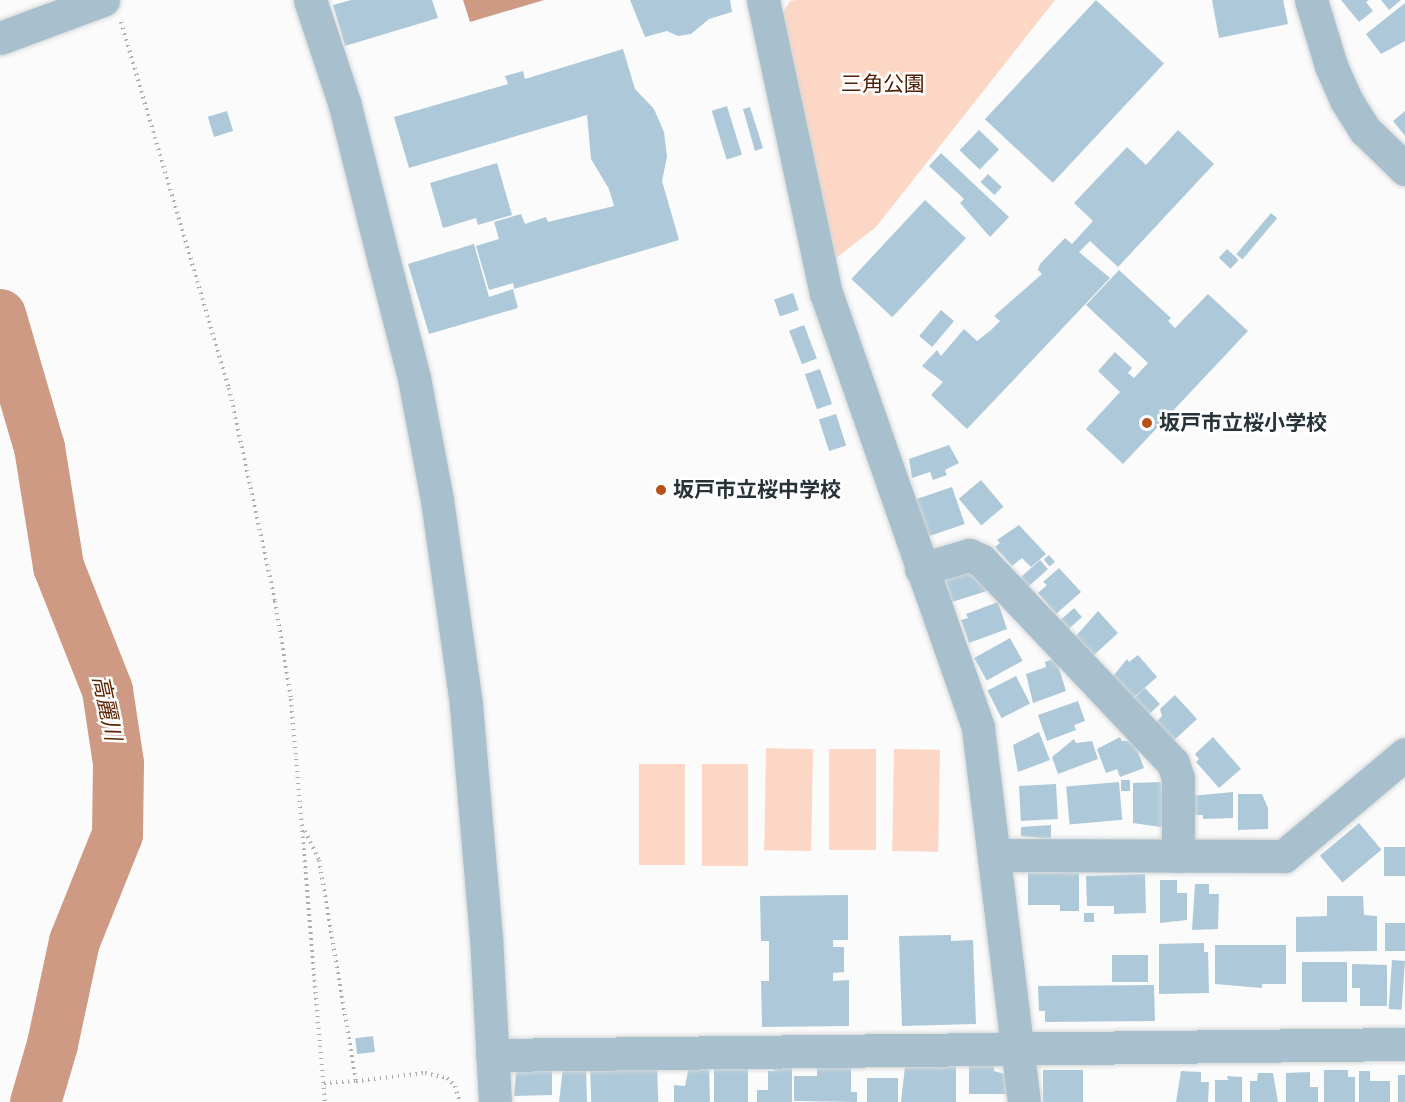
<!DOCTYPE html>
<meta charset="utf-8">
<style>
body{margin:0}
#map{position:relative;width:1405px;height:1102px;overflow:hidden;background:#fbfbfb;font-family:"DM Sans","Noto Sans JP",sans-serif}
div>[style]{position:absolute}
.green>*{inset:0;background:#fdd7c6;transform-origin:0 0}
.water>*{inset:0;background:#ce9a83}
.river>*{height:51px;margin:-25.5px;padding:0 25.5px;transform-origin:25.5px;border-radius:25.5px;background:#ce9a83}
.building>*{inset:0;background:#adc9d9;transform-origin:0 0}
.path>*{height:4px;margin-top:-2px;transform-origin:0;background:repeating-linear-gradient(90deg,#aaaeb0 0 1.5px,transparent 0 6px)}
.roads{filter:drop-shadow(0 0 2px #d5d7d8) drop-shadow(0 0 2px #d5d7d8)}
.minor>*{height:33px;margin:-16.5px;padding:0 16.5px;transform-origin:16.5px;border-radius:16.5px;background:#a8bfcd}
.dots>*{width:16px;height:16px;translate:-50% -50%;box-sizing:border-box;border:3px solid #fff;border-radius:50%}
span{translate:-50% -50%;white-space:nowrap;text-align:center;line-height:1.15;-webkit-text-stroke:5px #fff;paint-order:stroke}
.park-label{font-size:21px;color:#4f2005}
.poi-label{font-size:21px;color:#283339;font-weight:700}
.left{translate:0 -50%;text-align:left}
.water-label{font-size:22px;color:#612300;font-style:italic}
</style>
<div id="map">
<div class="green">
<div style="clip-path:polygon(797px 0,1055px 0,876px 227px,831px 262px,783px 13px,790px 1px)"></div>
<div style="left:813px;top:749px;width:102px;height:47px;rotate:91deg"></div>
<div style="left:829px;top:749px;width:47px;height:101px"></div>
<div style="left:894px;top:749px;width:46px;height:102px;rotate:1deg"></div>
<div style="left:639px;top:764px;width:46px;height:101px"></div>
<div style="left:702px;top:764px;width:46px;height:102px"></div>
</div>
<div class="water">
<div style="clip-path:polygon(463px 0,544px 0,470px 22px)"></div>
</div>
<div class="river">
<div style="left:0;top:314px;width:139px;rotate:73.7deg"></div>
<div style="left:39px;top:447px;width:121px;rotate:80.9deg"></div>
<div style="left:58px;top:566px;width:133px;rotate:68.4deg"></div>
<div style="left:107px;top:690px;width:74px;rotate:81.4deg"></div>
<div style="left:118px;top:763px;width:71px;rotate:90.8deg"></div>
<div style="left:117px;top:834px;width:115px;rotate:111.9deg"></div>
<div style="left:74px;top:941px;width:105px;rotate:102.1deg"></div>
<div style="left:52px;top:1044px;width:60px;rotate:106.3deg"></div>
</div>
<div class="building">
<div style="clip-path:polygon(351px 0,432px 0,438px 18px,345px 46px,333px 5px)"></div>
<div style="clip-path:polygon(630px 0,730px 0,732px 12px,709px 19px,691px 34px,678px 36px,667px 31px,645px 37px)"></div>
<div style="left:1096px;top:0;width:93px;height:163px;rotate:43deg"></div>
<div style="clip-path:polygon(1212px 0,1283px 0,1288px 24px,1219px 38px)"></div>
<div style="clip-path:polygon(1341px 0,1369px 0,1366px 2px,1373px 11px,1359px 22px)"></div>
<div style="clip-path:polygon(1381px 0,1401px 0,1389px 10px)"></div>
<div style="clip-path:polygon(1405px 3px,1405px 41px,1381px 54px,1366px 34px)"></div>
<div style="clip-path:polygon(623px 49px,635px 89px,654px 109px,664px 132px,667px 157px,662px 181px,679px 240px,514px 289px,513px 283px,489px 290px,476px 246px,499px 239px,494px 222px,521px 214px,525px 224px,546px 217px,548px 222px,614px 206px,609px 189px,591px 159px,587px 115px,409px 168px,394px 117px,508px 84px,505px 76px,523px 71px,525px 79px)"></div>
<div style="left:727px;top:106px;width:51px;height:16px;rotate:73deg"></div>
<div style="clip-path:polygon(750px 107px,763px 148px,755px 151px,743px 109px)"></div>
<div style="left:227px;top:111px;width:21px;height:20px;rotate:73deg"></div>
<div style="clip-path:polygon(1405px 111px,1405px 136px,1393px 121px)"></div>
<div style="left:979px;top:130px;width:28px;height:28px;rotate:44deg"></div>
<div style="clip-path:polygon(1178px 130px,1214px 164px,1118px 267px,1090px 241px,1079px 252px,1110px 278px,967px 429px,931px 395px,943px 382px,922px 366px,937px 350px,941px 356px,964px 329px,977px 341px,991px 330px,1000px 321px,994px 316px,1042px 274px,1038px 270px,1040px 264px,1065px 238px,1072px 244px,1093px 221px,1074px 203px,1127px 147px,1146px 165px)"></div>
<div style="clip-path:polygon(941px 153px,1009px 217px,990px 237px,960px 203px,964px 199px,929px 166px)"></div>
<div style="clip-path:polygon(497px 163px,512px 215px,478px 225px,476px 218px,443px 228px,430px 183px)"></div>
<div style="left:988px;top:174px;width:19px;height:11px;rotate:43deg"></div>
<div style="left:925px;top:200px;width:56px;height:108px;rotate:43deg"></div>
<div style="left:1271px;top:213px;width:8px;height:54px;rotate:40deg"></div>
<div style="clip-path:polygon(474px 244px,489px 297px,513px 289px,518px 308px,429px 334px,408px 264px)"></div>
<div style="left:1227px;top:249px;width:16px;height:12px;rotate:43deg"></div>
<div style="clip-path:polygon(1119px 270px,1171px 318px,1168px 321px,1175px 328px,1208px 294px,1248px 331px,1123px 464px,1086px 429px,1120px 392px,1098px 371px,1115px 352px,1132px 368px,1128px 373px,1134px 378px,1148px 363px,1086px 305px)"></div>
<div style="left:793px;top:293px;width:18px;height:20px;rotate:71deg"></div>
<div style="left:941px;top:310px;width:17px;height:34px;rotate:40deg"></div>
<div style="left:804px;top:325px;width:36px;height:16px;rotate:69deg"></div>
<div style="left:820px;top:369px;width:37px;height:16px;rotate:71deg"></div>
<div style="left:836px;top:414px;width:33px;height:18px;rotate:72deg"></div>
<div style="clip-path:polygon(949px 445px,959px 463px,945px 470px,947px 475px,933px 480px,930px 472px,912px 478px,909px 459px)"></div>
<div style="left:981px;top:480px;width:35px;height:29px;rotate:50deg"></div>
<div style="left:952px;top:487px;width:39px;height:38px;rotate:71deg"></div>
<div style="clip-path:polygon(1019px 525px,1046px 554px,1031px 567px,1022px 558px,1012px 566px,995px 547px,1000px 543px,997px 540px)"></div>
<div style="left:1049px;top:555px;width:9px;height:7px;rotate:49deg"></div>
<div style="left:1040px;top:560px;width:12px;height:30px;rotate:48deg"></div>
<div style="clip-path:polygon(969px 567px,990px 590px,952px 602px,944px 575px)"></div>
<div style="clip-path:polygon(1059px 568px,1081px 592px,1056px 614px,1038px 593px,1047px 585px,1043px 582px)"></div>
<div style="clip-path:polygon(998px 602px,1007px 629px,969px 643px,961px 620px,968px 618px,966px 614px)"></div>
<div style="left:1074px;top:608px;width:12px;height:21px;rotate:48deg"></div>
<div style="clip-path:polygon(1098px 611px,1118px 633px,1093px 656px,1076px 636px)"></div>
<div style="left:1010px;top:638px;width:26px;height:41px;rotate:61deg"></div>
<div style="clip-path:polygon(1138px 655px,1157px 677px,1131px 700px,1110px 680px,1127px 659px,1129px 662px)"></div>
<div style="clip-path:polygon(1056px 658px,1066px 691px,1033px 703px,1026px 674px,1046px 667px,1045px 662px)"></div>
<div style="left:1016px;top:676px;width:31px;height:32px;rotate:63deg"></div>
<div style="left:1145px;top:688px;width:22px;height:21px;rotate:47deg"></div>
<div style="clip-path:polygon(1175px 695px,1197px 719px,1169px 745px,1156px 722px,1162px 716px,1160px 709px)"></div>
<div style="clip-path:polygon(1078px 701px,1085px 721px,1074px 725px,1076px 730px,1047px 741px,1038px 715px)"></div>
<div style="clip-path:polygon(1039px 732px,1050px 760px,1018px 772px,1013px 745px)"></div>
<div style="clip-path:polygon(1120px 737px,1122px 741px,1134px 741px,1144px 768px,1120px 777px,1117px 769px,1106px 773px,1097px 749px)"></div>
<div style="clip-path:polygon(1213px 737px,1241px 769px,1219px 788px,1196px 762px,1199px 759px,1195px 754px)"></div>
<div style="clip-path:polygon(1074px 739px,1076px 743px,1092px 741px,1098px 759px,1058px 774px,1052px 757px)"></div>
<div style="left:1121px;top:780px;width:9px;height:11px"></div>
<div style="left:1119px;top:782px;width:38px;height:53px;rotate:85deg"></div>
<div style="clip-path:polygon(1161px 782px,1167px 828px,1133px 823px,1133px 783px)"></div>
<div style="left:1056px;top:784px;width:35px;height:37px;rotate:87deg"></div>
<div style="clip-path:polygon(1233px 792px,1233px 818px,1203px 819px,1203px 815px,1191px 815px,1191px 796px)"></div>
<div style="clip-path:polygon(1238px 794px,1262px 794px,1268px 808px,1268px 829px,1238px 830px)"></div>
<div style="left:1359px;top:823px;width:35px;height:51px;rotate:50deg"></div>
<div style="clip-path:polygon(1051px 825px,1051px 839px,1021px 836px,1021px 827px)"></div>
<div style="left:1405px;top:847px;width:29px;height:21px;rotate:90deg"></div>
<div style="clip-path:polygon(1028px 873px,1079px 873px,1079px 911px,1060px 911px,1060px 905px,1028px 905px)"></div>
<div style="clip-path:polygon(1145px 874px,1146px 913px,1114px 914px,1114px 906px,1087px 906px,1086px 876px)"></div>
<div style="clip-path:polygon(1160px 880px,1177px 880px,1177px 893px,1187px 893px,1187px 920px,1160px 923px)"></div>
<div style="clip-path:polygon(1195px 884px,1209px 884px,1209px 894px,1219px 894px,1218px 929px,1192px 930px)"></div>
<div style="clip-path:polygon(848px 895px,848px 940px,833px 940px,833px 947px,844px 947px,844px 972px,833px 973px,833px 981px,849px 980px,849px 1026px,762px 1027px,761px 981px,769px 981px,769px 941px,761px 941px,760px 896px)"></div>
<div style="clip-path:polygon(1327px 896px,1363px 896px,1364px 915px,1377px 916px,1377px 951px,1296px 952px,1296px 917px,1327px 916px)"></div>
<div style="left:1084px;top:913px;width:10px;height:9px"></div>
<div style="left:1385px;top:923px;width:20px;height:28px"></div>
<div style="clip-path:polygon(951px 935px,951px 941px,973px 940px,976px 1024px,902px 1026px,899px 936px)"></div>
<div style="clip-path:polygon(1204px 943px,1204px 952px,1208px 952px,1209px 993px,1159px 994px,1159px 944px)"></div>
<div style="clip-path:polygon(1215px 945px,1286px 945px,1286px 984px,1262px 984px,1262px 988px,1215px 984px)"></div>
<div style="left:1148px;top:955px;width:27px;height:36px;rotate:90deg"></div>
<div style="left:1392px;top:960px;width:13px;height:49px;rotate:4deg"></div>
<div style="left:1302px;top:962px;width:45px;height:40px"></div>
<div style="clip-path:polygon(1352px 964px,1387px 965px,1387px 1006px,1360px 1006px,1360px 988px,1352px 988px)"></div>
<div style="clip-path:polygon(1154px 985px,1155px 1021px,1045px 1022px,1045px 1011px,1039px 1011px,1038px 986px)"></div>
<div style="left:373px;top:1036px;width:16px;height:18px;rotate:83deg"></div>
<div style="clip-path:polygon(956px 1062px,956px 1102px,901px 1102px,905px 1066px)"></div>
<div style="clip-path:polygon(817px 1063px,851px 1063px,851px 1092px,857px 1092px,857px 1102px,794px 1101px,794px 1076px,817px 1076px)"></div>
<div style="clip-path:polygon(969px 1064px,994px 1064px,994px 1071px,1008px 1075px,1008px 1094px,969px 1094px)"></div>
<div style="left:657px;top:1065px;width:37px;height:67px;rotate:88deg"></div>
<div style="clip-path:polygon(774px 1065px,792px 1068px,792px 1102px,757px 1102px,757px 1090px,768px 1090px,768px 1071px,774px 1071px)"></div>
<div style="clip-path:polygon(709px 1066px,710px 1102px,674px 1102px,674px 1085px,685px 1086px,689px 1067px)"></div>
<div style="clip-path:polygon(586px 1067px,587px 1102px,559px 1102px,563px 1068px)"></div>
<div style="left:714px;top:1067px;width:34px;height:35px"></div>
<div style="clip-path:polygon(552px 1068px,552px 1095px,514px 1096px,516px 1072px,521px 1069px)"></div>
<div style="left:1043px;top:1070px;width:40px;height:32px"></div>
<div style="clip-path:polygon(1324px 1070px,1348px 1070px,1348px 1077px,1355px 1077px,1355px 1102px,1324px 1102px)"></div>
<div style="clip-path:polygon(1181px 1071px,1201px 1072px,1201px 1082px,1209px 1082px,1208px 1102px,1176px 1102px)"></div>
<div style="clip-path:polygon(1359px 1071px,1370px 1071px,1370px 1081px,1390px 1081px,1390px 1102px,1359px 1102px)"></div>
<div style="clip-path:polygon(1310px 1072px,1310px 1087px,1318px 1087px,1318px 1102px,1286px 1102px,1286px 1073px)"></div>
<div style="clip-path:polygon(1258px 1073px,1273px 1073px,1278px 1102px,1250px 1102px,1250px 1081px,1257px 1081px)"></div>
<div style="left:1398px;top:1075px;width:7px;height:27px"></div>
<div style="clip-path:polygon(1227px 1076px,1242px 1077px,1242px 1102px,1215px 1102px,1215px 1080px,1228px 1080px)"></div>
<div style="left:867px;top:1078px;width:31px;height:24px"></div>
</div>
<div class="path">
<div style="left:121px;top:22px;width:382px;rotate:73.6deg"></div>
<div style="left:229px;top:388px;width:218px;rotate:77.8deg"></div>
<div style="left:275px;top:601px;width:99px;rotate:80.7deg"></div>
<div style="left:291px;top:699px;width:404px;rotate:85.2deg"></div>
<div style="left:305px;top:831px;width:32px;rotate:64deg"></div>
<div style="left:319px;top:860px;width:224px;rotate:80.5deg"></div>
<div style="left:356px;top:1081px;width:69px;rotate:-6.6deg"></div>
<div style="left:425px;top:1073px;width:23px;rotate:13deg"></div>
<div style="left:447px;top:1078px;width:11px;rotate:45deg"></div>
<div style="left:455px;top:1086px;width:17px;rotate:73deg"></div>
<div style="left:324px;top:1083px;width:32px;rotate:-4deg"></div>
</div>
<div class="roads">
<div class="minor">
<div style="left:310px;top:0;width:108px;rotate:71.6deg"></div>
<div style="left:344px;top:102px;width:164px;rotate:75.9deg"></div>
<div style="left:384px;top:261px;width:121px;rotate:75.6deg"></div>
<div style="left:414px;top:378px;width:124px;rotate:79.3deg"></div>
<div style="left:437px;top:500px;width:207px;rotate:81.9deg"></div>
<div style="left:466px;top:705px;width:232px;rotate:85.1deg"></div>
<div style="left:486px;top:936px;width:166px;rotate:86.9deg"></div>
<div style="left:763px;top:0;width:300px;rotate:77.9deg"></div>
<div style="left:826px;top:293px;width:461px;rotate:70.7deg"></div>
<div style="left:978px;top:728px;width:377px;rotate:83deg"></div>
<div style="left:1311px;top:0;width:69px;rotate:73.1deg"></div>
<div style="left:1331px;top:66px;width:37px;rotate:66deg"></div>
<div style="left:1346px;top:100px;width:36px;rotate:58deg"></div>
<div style="left:1365px;top:130px;width:56px;rotate:44.3deg"></div>
<div style="left:0;top:38px;width:110px;rotate:-20.3deg"></div>
<div style="left:921px;top:569px;width:50px;rotate:-16.3deg"></div>
<div style="left:969px;top:555px;width:13px;rotate:23deg"></div>
<div style="left:981px;top:560px;width:279px;rotate:46.6deg"></div>
<div style="left:1173px;top:763px;width:16px;rotate:72deg"></div>
<div style="left:1178px;top:778px;width:78px;rotate:90deg"></div>
<div style="left:994px;top:855px;width:290px;rotate:0.2deg"></div>
<div style="left:1284px;top:856px;width:158px;rotate:-40.1deg"></div>
<div style="left:492px;top:1055px;width:913px;rotate:-0.69deg"></div>
</div>
</div>
<div class="dots">
<div style="left:1147px;top:423px;background:#b5521a"></div>
<div style="left:661px;top:490px;background:#b5521a"></div>
</div>
<div class="park-label">
<span style="left:883px;top:84px">三角公園</span>
</div>
<div class="poi-label">
<span class="left" style="left:1159px;top:423px">坂戸市立桜小学校</span>
<span class="left" style="left:673px;top:490px">坂戸市立桜中学校</span>
</div>
<div class="water-label">
<span style="left:107px;top:708px;rotate:78deg">高麗川</span>
</div>
</div>
